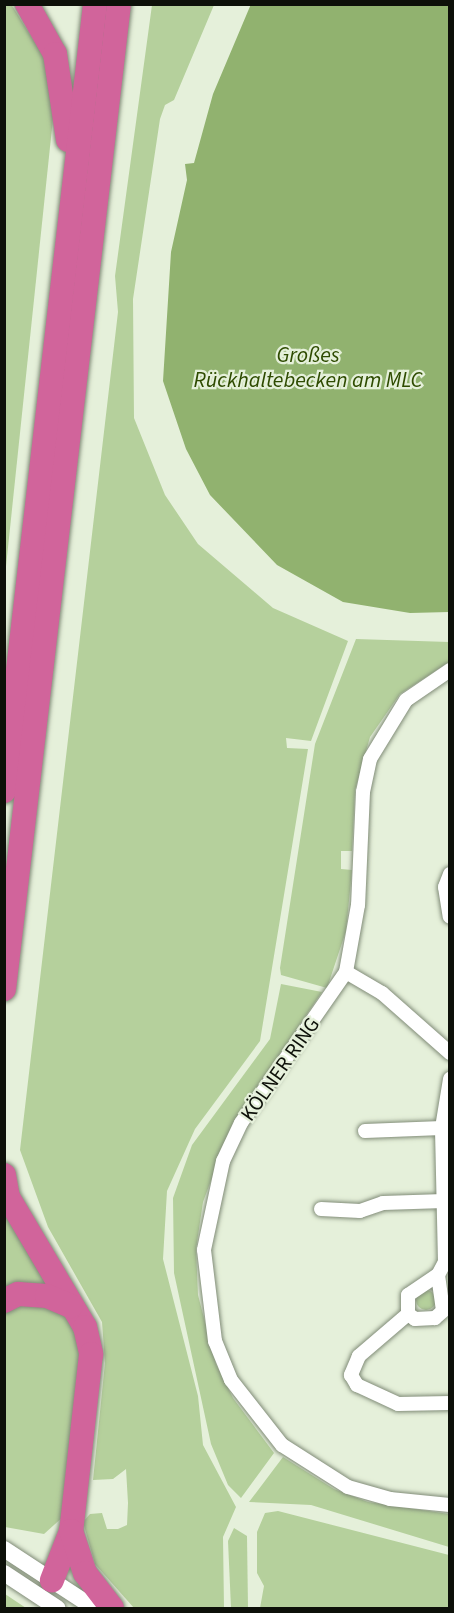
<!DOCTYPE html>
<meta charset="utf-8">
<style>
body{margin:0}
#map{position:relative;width:454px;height:1613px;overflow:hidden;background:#e5f0da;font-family:"Source Sans 3",sans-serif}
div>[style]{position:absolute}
.green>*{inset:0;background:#b5d09c}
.round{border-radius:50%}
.water>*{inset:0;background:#91b26f}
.roads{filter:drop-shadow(0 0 2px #818c78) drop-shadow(0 0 2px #818c78)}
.minor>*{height:14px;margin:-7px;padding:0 7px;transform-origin:7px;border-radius:7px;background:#fff}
.tertiary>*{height:16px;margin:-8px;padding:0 8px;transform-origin:8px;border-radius:8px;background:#fff}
.motorway>*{height:24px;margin:-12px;padding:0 12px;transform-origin:12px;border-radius:12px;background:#d1649b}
span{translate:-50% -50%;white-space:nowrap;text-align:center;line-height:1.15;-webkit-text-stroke:4.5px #e5f0da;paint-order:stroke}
.street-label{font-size:21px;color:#0d1009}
.water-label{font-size:22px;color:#2e4b00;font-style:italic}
.frame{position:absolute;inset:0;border:6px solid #0d1009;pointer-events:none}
</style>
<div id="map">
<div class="green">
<div style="clip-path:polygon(11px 4px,44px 57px,54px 109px,5px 576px,4px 5px)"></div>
<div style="clip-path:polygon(152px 5px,214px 5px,174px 100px,165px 105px,160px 119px,133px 299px,134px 418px,165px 495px,198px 544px,273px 608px,348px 641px,311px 741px,286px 738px,287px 748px,308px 749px,260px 1041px,195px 1129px,167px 1191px,163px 1259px,198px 1396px,203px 1445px,236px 1507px,223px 1537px,224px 1608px,134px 1608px,95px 1564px,83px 1522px,90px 1514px,102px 1513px,107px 1529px,118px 1529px,127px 1525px,128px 1503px,126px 1469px,113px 1479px,93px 1480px,105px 1363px,102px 1322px,48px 1227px,20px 1150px,118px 312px,115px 276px)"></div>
<div style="clip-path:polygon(356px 639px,449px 642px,449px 662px,400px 694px,370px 737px,355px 790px,352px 851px,341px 851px,341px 869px,352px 870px,346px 931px,327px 988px,281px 975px,280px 968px,315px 744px)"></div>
<div style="clip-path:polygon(281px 984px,322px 992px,233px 1122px,203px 1202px,196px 1249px,198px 1295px,216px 1364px,233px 1398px,274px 1453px,241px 1498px,228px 1485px,211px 1444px,174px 1273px,173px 1198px,192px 1145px,270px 1039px)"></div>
<div style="clip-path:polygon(4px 1212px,46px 1280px,44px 1287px,5px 1287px)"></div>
<div class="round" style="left:416px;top:1290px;width:20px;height:20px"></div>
<div style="clip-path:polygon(26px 1302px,65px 1314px,82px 1348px,64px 1516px,44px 1534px,5px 1527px,4px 1310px)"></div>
<div style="clip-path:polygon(283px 1457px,334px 1489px,368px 1502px,449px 1514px,449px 1547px,311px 1505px,249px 1502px)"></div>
<div style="clip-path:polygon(278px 1511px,449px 1555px,449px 1608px,260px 1608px,264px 1586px,257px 1573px,257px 1532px,265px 1513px)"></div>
<div style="clip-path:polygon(234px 1528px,247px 1536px,248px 1608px,231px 1608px,228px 1541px)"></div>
<div style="clip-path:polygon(4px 1594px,5px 1594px,26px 1608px,5px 1608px)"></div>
</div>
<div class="water">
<div style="clip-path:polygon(251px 4px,449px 5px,449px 612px,410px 613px,343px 602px,277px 565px,210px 495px,186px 449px,163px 381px,171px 252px,187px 180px,185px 164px,194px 163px,213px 94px)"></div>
</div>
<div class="roads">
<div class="minor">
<div style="left:450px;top:670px;width:53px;rotate:145.7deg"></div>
<div style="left:406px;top:700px;width:69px;rotate:121.4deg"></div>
<div style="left:370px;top:759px;width:34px;rotate:102deg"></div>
<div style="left:363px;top:792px;width:113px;rotate:92.5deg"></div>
<div style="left:358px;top:905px;width:68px;rotate:100.2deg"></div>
<div style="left:346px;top:972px;width:184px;rotate:124.8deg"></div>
<div style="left:241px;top:1123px;width:42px;rotate:115.3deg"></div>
<div style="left:223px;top:1161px;width:91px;rotate:102.1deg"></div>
<div style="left:204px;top:1250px;width:92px;rotate:83.1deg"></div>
<div style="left:215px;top:1341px;width:42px;rotate:67.7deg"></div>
<div style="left:231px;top:1380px;width:83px;rotate:51.9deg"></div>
<div style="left:282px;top:1445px;width:78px;rotate:32.5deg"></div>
<div style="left:348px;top:1487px;width:44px;rotate:15.9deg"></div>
<div style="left:390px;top:1499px;width:60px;rotate:5.7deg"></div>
<div style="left:450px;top:874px;width:14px;rotate:111deg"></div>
<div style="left:445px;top:887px;width:30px;rotate:81deg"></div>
<div style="left:346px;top:972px;width:42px;rotate:30.3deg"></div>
<div style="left:382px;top:993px;width:91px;rotate:41.4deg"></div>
<div style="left:365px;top:1131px;width:77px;rotate:-2.2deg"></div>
<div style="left:321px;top:1209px;width:39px;rotate:3deg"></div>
<div style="left:360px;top:1211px;width:24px;rotate:-19deg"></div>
<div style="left:383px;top:1203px;width:61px;rotate:-1.9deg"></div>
<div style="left:438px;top:1275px;width:36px;rotate:82deg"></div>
<div style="left:443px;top:1311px;width:11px;rotate:139deg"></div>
<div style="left:435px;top:1318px;width:20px;rotate:177deg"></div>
<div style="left:415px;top:1319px;width:9px;rotate:-144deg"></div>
<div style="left:408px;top:1314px;width:19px;rotate:-90deg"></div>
<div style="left:408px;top:1295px;width:36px;rotate:-34deg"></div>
<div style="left:438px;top:1275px;width:15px;rotate:-62deg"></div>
<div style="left:445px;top:1262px;width:134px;rotate:-91.3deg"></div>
<div style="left:442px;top:1128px;width:50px;rotate:-80.7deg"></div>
<div style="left:408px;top:1314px;width:65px;rotate:139.4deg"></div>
<div style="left:359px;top:1356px;width:21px;rotate:113deg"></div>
<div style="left:351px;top:1375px;width:12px;rotate:59deg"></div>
<div style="left:357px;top:1385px;width:45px;rotate:24.9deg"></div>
<div style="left:398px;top:1404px;width:52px;rotate:-1.1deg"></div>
</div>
<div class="tertiary">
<div style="left:4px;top:1549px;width:108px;rotate:33.2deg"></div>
<div style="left:4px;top:1573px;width:64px;rotate:33.4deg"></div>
</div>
<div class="motorway">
<div style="left:27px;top:4px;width:57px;rotate:60.8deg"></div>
<div style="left:55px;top:54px;width:87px;rotate:81.4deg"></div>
<div style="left:4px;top:791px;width:792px;rotate:-83.4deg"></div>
<div style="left:4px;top:989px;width:992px;rotate:-83.34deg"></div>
<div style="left:4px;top:1175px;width:22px;rotate:80deg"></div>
<div style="left:8px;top:1197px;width:151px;rotate:59.4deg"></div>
<div style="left:85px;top:1327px;width:28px;rotate:77deg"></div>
<div style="left:91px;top:1354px;width:178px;rotate:96.4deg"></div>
<div style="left:71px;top:1531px;width:53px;rotate:111.2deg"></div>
<div style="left:4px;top:1301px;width:16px;rotate:-27deg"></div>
<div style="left:18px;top:1294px;width:29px;rotate:4deg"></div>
<div style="left:47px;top:1296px;width:26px;rotate:23deg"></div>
<div style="left:71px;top:1531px;width:44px;rotate:71.6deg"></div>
<div style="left:85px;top:1573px;width:44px;rotate:52.4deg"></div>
</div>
</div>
<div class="street-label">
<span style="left:280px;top:1069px;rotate:-55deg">KÖLNER RING</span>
</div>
<div class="water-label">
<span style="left:308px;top:368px">Großes<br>Rückhaltebecken am MLC</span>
</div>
<div class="frame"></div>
</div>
